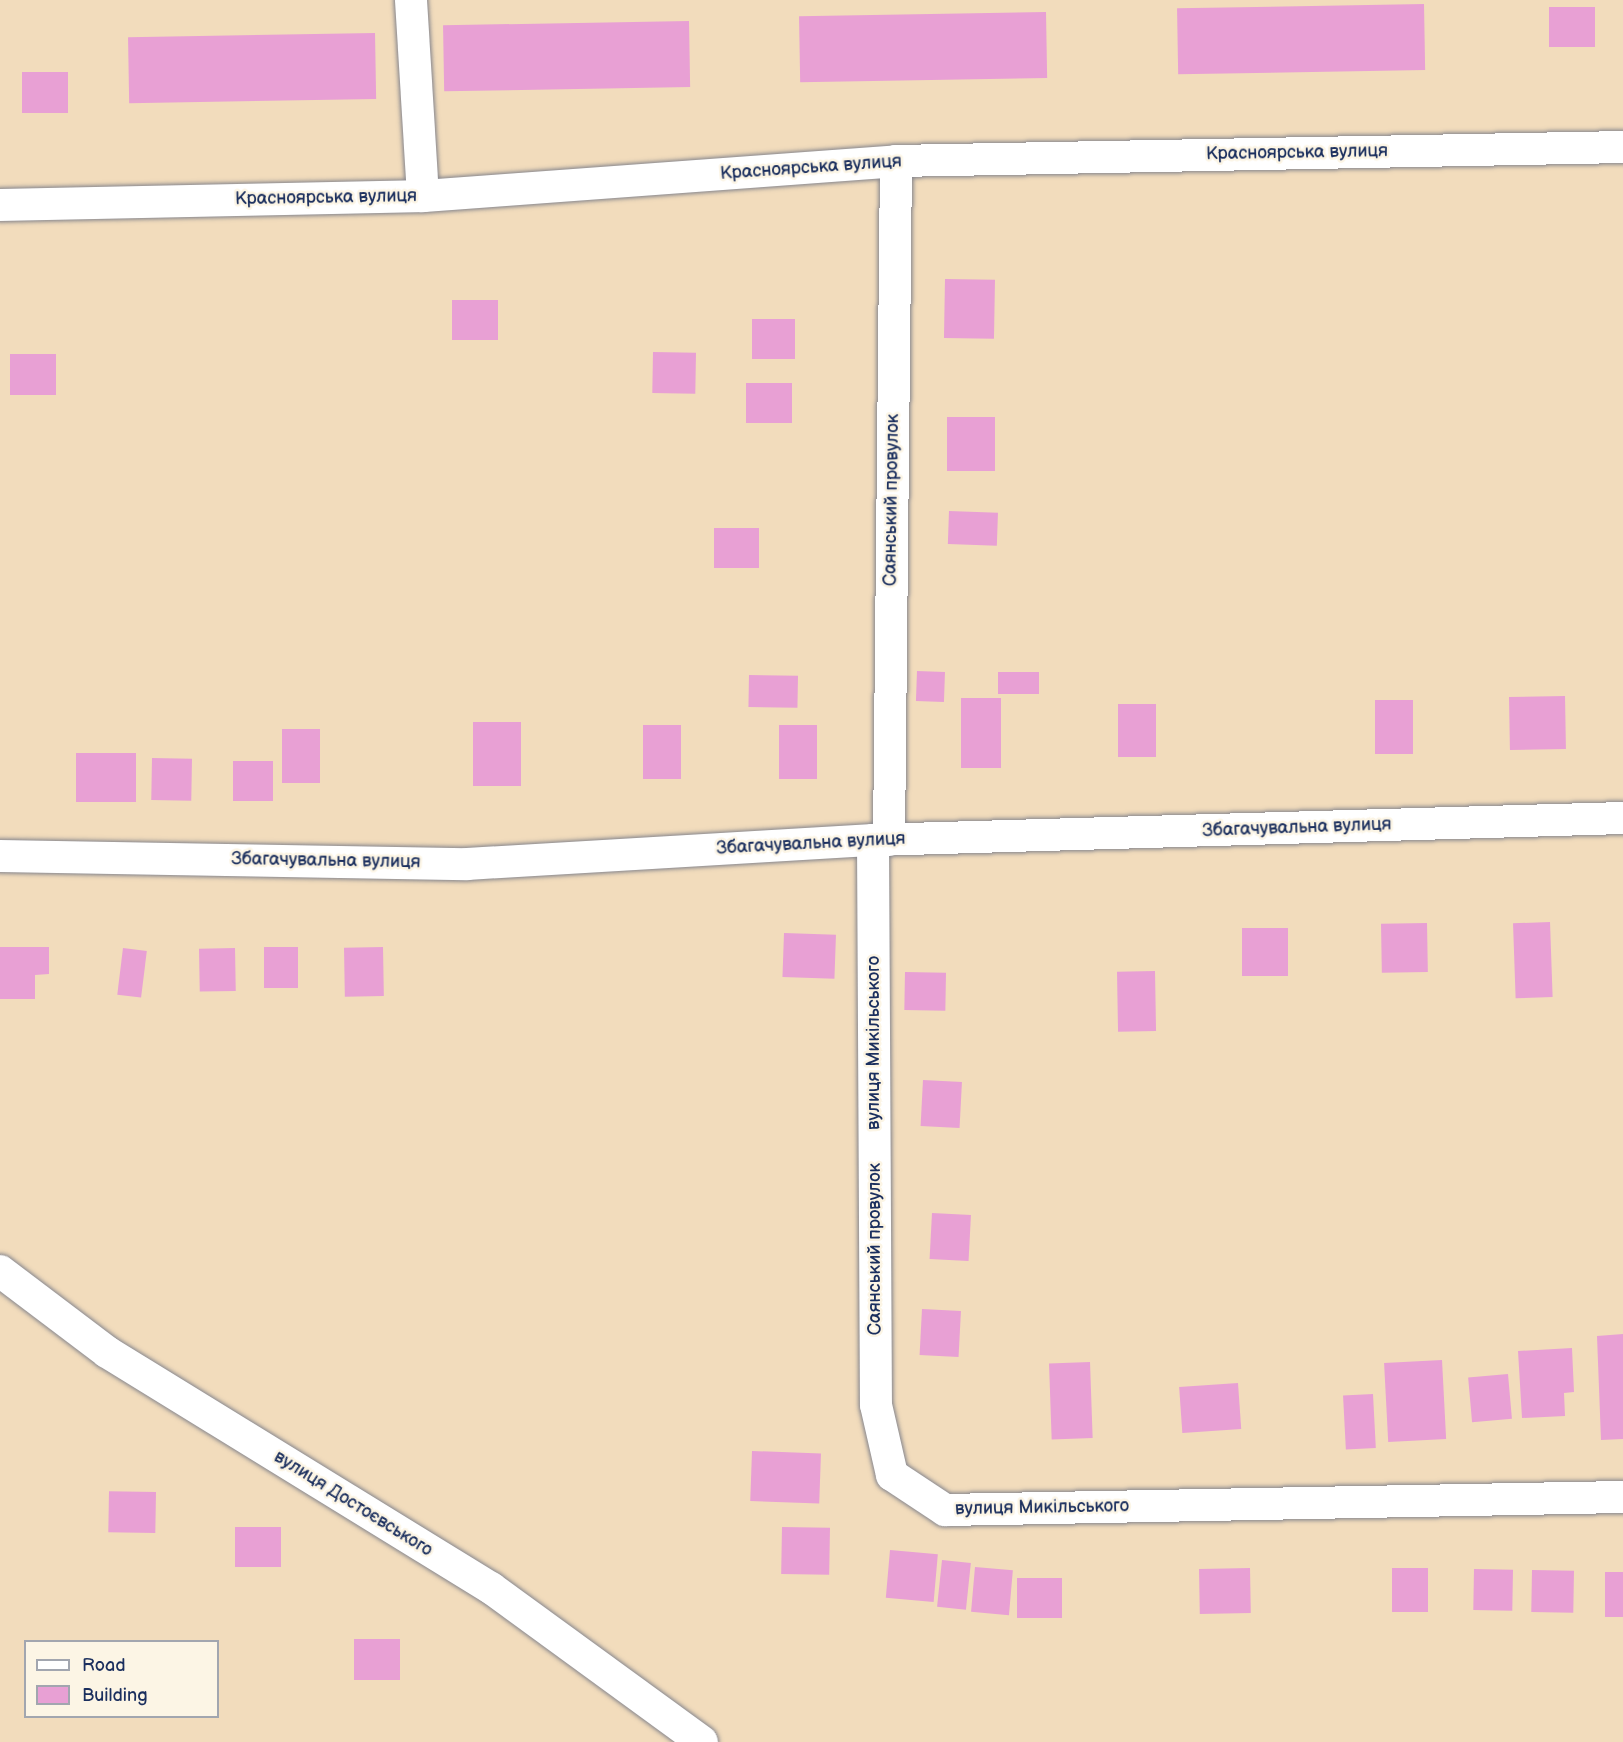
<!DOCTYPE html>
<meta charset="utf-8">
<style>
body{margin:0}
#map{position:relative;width:1623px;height:1742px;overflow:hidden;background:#f2dcbc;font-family:"Balsamiq Sans",sans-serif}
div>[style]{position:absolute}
.building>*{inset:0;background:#e8a0d4;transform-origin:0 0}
.roads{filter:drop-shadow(0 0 2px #86868d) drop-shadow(0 0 2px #86868d)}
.street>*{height:32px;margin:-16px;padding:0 16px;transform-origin:16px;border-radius:16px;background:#fff}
span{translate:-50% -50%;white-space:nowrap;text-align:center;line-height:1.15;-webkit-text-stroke:5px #fcf5e5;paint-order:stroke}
.street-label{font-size:18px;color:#1b2f5e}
.legend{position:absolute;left:24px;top:1640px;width:195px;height:78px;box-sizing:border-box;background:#fcf5e5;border:2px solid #a2a6af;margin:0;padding:8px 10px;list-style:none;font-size:18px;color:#1b2f5e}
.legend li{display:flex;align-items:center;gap:12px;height:30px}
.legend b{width:30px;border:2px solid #a2a6af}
</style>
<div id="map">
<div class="building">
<div style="left:1424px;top:4px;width:66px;height:247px;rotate:89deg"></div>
<div style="left:1549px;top:7px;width:46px;height:40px"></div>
<div style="left:1046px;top:12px;width:66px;height:247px;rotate:89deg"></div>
<div style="left:689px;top:21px;width:66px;height:246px;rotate:89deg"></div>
<div style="left:375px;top:33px;width:66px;height:247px;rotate:89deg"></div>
<div style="left:68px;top:72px;width:41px;height:46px;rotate:90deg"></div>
<div style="left:945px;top:279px;width:50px;height:59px;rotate:1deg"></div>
<div style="left:452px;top:300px;width:46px;height:40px"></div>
<div style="left:752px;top:319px;width:43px;height:40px"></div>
<div style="left:653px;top:352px;width:43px;height:41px;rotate:1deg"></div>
<div style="left:10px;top:354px;width:46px;height:41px"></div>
<div style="left:746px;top:383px;width:46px;height:40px"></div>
<div style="left:995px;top:417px;width:54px;height:48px;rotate:90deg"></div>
<div style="left:949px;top:511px;width:49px;height:33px;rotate:2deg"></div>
<div style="left:714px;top:528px;width:45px;height:40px"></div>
<div style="left:917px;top:671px;width:28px;height:30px;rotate:2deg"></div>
<div style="left:998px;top:672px;width:41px;height:22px"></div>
<div style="left:749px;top:675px;width:49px;height:32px;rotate:1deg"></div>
<div style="left:1565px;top:696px;width:53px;height:56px;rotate:89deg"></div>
<div style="left:961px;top:698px;width:40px;height:70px"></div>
<div style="left:1375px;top:700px;width:38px;height:54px"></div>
<div style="left:1118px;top:704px;width:38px;height:53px"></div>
<div style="left:473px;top:722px;width:48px;height:64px"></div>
<div style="left:643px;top:725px;width:38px;height:54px"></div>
<div style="left:779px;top:725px;width:38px;height:54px"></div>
<div style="left:282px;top:729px;width:38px;height:54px"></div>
<div style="left:76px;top:753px;width:60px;height:49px"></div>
<div style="left:152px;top:758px;width:40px;height:42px;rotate:1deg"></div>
<div style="left:233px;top:761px;width:40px;height:40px"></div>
<div style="left:1550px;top:922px;width:75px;height:37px;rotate:88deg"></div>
<div style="left:1427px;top:923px;width:49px;height:46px;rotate:89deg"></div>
<div style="left:1288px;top:928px;width:48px;height:46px;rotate:90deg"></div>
<div style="left:784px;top:933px;width:52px;height:44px;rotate:2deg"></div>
<div style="clip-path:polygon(0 947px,49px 947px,49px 974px,35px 975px,35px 999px,0 999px)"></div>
<div style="left:264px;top:947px;width:34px;height:41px"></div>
<div style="left:383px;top:947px;width:49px;height:39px;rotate:89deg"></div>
<div style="left:123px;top:948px;width:24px;height:47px;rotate:7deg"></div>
<div style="left:235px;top:948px;width:43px;height:36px;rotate:89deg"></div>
<div style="left:1155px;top:971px;width:60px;height:38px;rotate:89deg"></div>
<div style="left:905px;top:972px;width:41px;height:38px;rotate:1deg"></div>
<div style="left:923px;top:1080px;width:39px;height:46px;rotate:3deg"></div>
<div style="left:932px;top:1213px;width:39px;height:46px;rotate:3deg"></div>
<div style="left:922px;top:1309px;width:39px;height:46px;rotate:3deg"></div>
<div style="clip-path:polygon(1623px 1334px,1623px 1439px,1601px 1440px,1597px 1336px)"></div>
<div style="clip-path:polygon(1572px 1348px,1574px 1392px,1564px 1393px,1565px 1416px,1522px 1418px,1518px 1351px)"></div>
<div style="left:1442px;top:1360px;width:79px;height:58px;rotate:87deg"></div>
<div style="left:1090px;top:1362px;width:76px;height:41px;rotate:88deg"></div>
<div style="left:1508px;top:1374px;width:45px;height:40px;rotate:85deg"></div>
<div style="left:1238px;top:1383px;width:46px;height:59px;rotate:86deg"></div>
<div style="left:1373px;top:1394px;width:54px;height:30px;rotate:87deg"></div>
<div style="left:752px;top:1451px;width:69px;height:50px;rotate:2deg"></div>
<div style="left:156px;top:1492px;width:41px;height:47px;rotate:91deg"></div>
<div style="left:235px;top:1527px;width:46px;height:40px"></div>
<div style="left:782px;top:1527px;width:48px;height:47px;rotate:1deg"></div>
<div style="left:890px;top:1550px;width:48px;height:48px;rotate:5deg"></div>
<div style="left:942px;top:1560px;width:29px;height:47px;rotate:6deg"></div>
<div style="left:975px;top:1567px;width:38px;height:45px;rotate:5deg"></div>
<div style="left:1250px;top:1568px;width:45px;height:51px;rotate:89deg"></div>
<div style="left:1392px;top:1568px;width:36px;height:44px"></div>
<div style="left:1474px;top:1569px;width:39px;height:41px;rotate:1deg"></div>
<div style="left:1532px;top:1570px;width:42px;height:42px;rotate:1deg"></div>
<div style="left:1605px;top:1572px;width:18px;height:45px"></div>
<div style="left:1017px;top:1578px;width:45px;height:40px"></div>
<div style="left:354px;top:1639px;width:46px;height:41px"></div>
</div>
<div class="roads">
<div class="street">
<div style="left:411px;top:0;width:196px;rotate:86.5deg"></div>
<div style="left:0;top:205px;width:423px;rotate:-1.2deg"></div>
<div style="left:423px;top:196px;width:474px;rotate:-4.2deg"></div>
<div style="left:896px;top:161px;width:727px;rotate:-1.1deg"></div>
<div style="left:873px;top:840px;width:565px;rotate:89.7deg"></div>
<div style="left:876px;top:1405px;width:72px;rotate:77.1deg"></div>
<div style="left:892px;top:1475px;width:64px;rotate:33.4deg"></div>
<div style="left:945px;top:1510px;width:678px;rotate:-1.1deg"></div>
<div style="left:889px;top:840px;width:679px;rotate:-89.41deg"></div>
<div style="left:0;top:856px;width:467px;rotate:1deg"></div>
<div style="left:467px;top:864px;width:407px;rotate:-3.4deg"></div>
<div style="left:873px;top:840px;width:750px;rotate:-1.68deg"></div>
<div style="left:0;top:1271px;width:134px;rotate:37.1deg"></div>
<div style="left:107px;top:1352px;width:451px;rotate:31.6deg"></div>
<div style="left:491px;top:1588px;width:261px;rotate:36.1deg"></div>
</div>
</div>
<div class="street-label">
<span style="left:1297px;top:153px;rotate:-1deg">Красноярська вулиця</span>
<span style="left:811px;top:168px;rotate:-4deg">Красноярська вулиця</span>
<span style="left:326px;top:198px;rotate:-1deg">Красноярська вулиця</span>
<span style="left:892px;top:500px;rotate:-89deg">Саянський провулок</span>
<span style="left:1297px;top:828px;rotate:-2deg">Збагачувальна вулиця</span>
<span style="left:811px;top:844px;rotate:-3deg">Збагачувальна вулиця</span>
<span style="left:326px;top:861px;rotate:1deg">Збагачувальна вулиця</span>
<span style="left:874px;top:1043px;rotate:-90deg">вулиця Микільського</span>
<span style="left:875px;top:1249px;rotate:-90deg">Саянський провулок</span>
<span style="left:353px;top:1504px;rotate:32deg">вулиця Достоєвського</span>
<span style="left:1042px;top:1508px;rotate:-1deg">вулиця Микільського</span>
</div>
<ul class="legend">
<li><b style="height:8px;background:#fff"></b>Road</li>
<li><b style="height:16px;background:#e8a0d4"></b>Building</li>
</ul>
</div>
